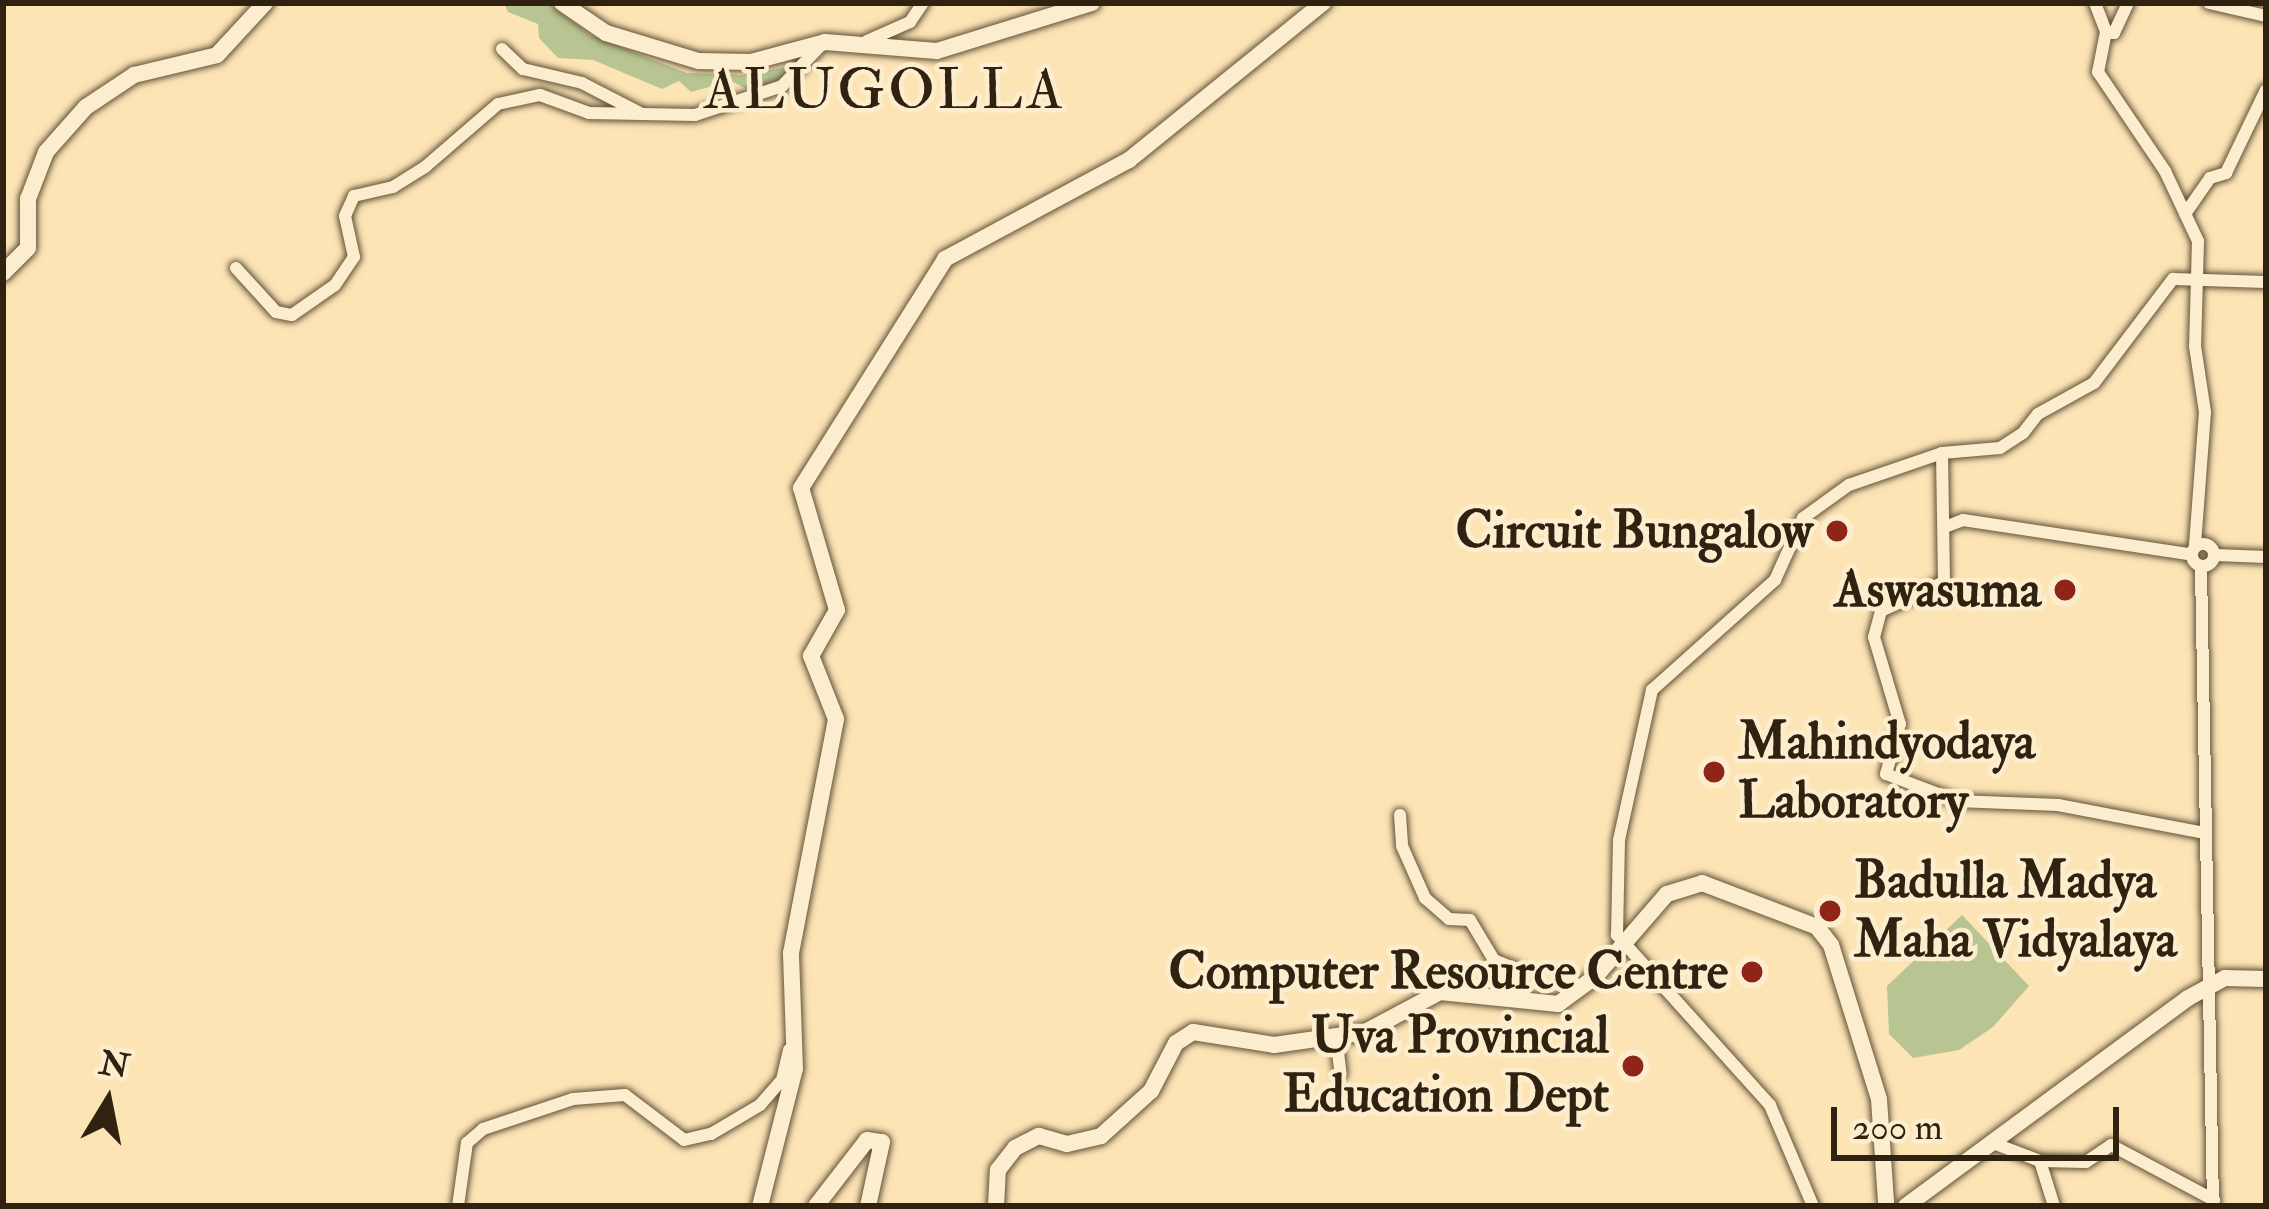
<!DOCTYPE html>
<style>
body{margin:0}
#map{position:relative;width:2269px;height:1209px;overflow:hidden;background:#fce4b5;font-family:"IM FELL Double Pica",serif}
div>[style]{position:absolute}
.green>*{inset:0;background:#b8c592}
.roads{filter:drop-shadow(0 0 3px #635239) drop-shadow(0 0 3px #635239)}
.street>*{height:12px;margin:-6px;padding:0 6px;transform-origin:6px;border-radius:6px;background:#fdedcf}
.street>.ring{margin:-6px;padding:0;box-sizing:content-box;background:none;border:12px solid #fdedcf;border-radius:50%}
.secondary>*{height:16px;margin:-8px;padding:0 8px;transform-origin:8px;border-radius:8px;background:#fdedcf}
.dots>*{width:33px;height:33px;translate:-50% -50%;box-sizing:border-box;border:6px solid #fdedcf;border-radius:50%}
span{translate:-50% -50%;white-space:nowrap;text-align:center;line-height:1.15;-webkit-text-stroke:9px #fdedcf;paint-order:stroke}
.poi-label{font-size:51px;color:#302210;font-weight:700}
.right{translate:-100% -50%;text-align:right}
.left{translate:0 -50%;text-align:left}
.quarter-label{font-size:57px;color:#302210;letter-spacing:3px}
.frame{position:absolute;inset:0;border:6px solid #302210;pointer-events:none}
.north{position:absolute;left:48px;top:1041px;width:120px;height:120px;-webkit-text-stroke:9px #fdedcf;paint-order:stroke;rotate:10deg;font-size:33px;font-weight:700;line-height:48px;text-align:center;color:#302210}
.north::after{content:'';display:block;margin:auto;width:42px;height:54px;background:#302210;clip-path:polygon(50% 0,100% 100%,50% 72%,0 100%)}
.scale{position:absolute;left:1831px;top:1107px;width:288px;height:54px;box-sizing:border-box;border:6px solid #302210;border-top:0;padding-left:15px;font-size:36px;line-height:42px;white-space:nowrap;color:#302210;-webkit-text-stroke:9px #fdedcf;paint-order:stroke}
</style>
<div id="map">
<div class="green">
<div style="clip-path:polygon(504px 3px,548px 3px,590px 35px,687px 73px,743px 75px,808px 63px,756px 94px,731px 81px,691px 92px,679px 81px,662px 89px,593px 60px,558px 58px,539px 38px,538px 24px,508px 12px)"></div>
<div style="clip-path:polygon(1962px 915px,2029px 986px,1993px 1027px,1959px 1050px,1913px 1058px,1889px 1034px,1887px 986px)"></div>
</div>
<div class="roads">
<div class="street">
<div style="left:2095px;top:3px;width:31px;rotate:69deg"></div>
<div style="left:2106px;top:32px;width:8px;rotate:7deg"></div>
<div style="left:2114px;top:33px;width:33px;rotate:-65deg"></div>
<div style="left:2209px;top:3px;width:58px;rotate:12.8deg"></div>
<div style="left:2106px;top:32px;width:41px;rotate:101.3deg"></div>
<div style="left:2098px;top:72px;width:120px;rotate:55.9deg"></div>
<div style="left:2165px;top:171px;width:77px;rotate:64.8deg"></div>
<div style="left:2198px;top:241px;width:105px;rotate:91.6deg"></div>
<div style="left:2195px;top:346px;width:67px;rotate:81.4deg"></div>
<div style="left:2205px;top:412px;width:133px;rotate:94.3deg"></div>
<div style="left:867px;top:41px;width:47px;rotate:-23.8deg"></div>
<div style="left:910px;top:22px;width:23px;rotate:-56deg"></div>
<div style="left:502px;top:49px;width:29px;rotate:44deg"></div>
<div style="left:523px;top:69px;width:61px;rotate:13.3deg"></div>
<div style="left:582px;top:83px;width:65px;rotate:27.3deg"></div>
<div style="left:2185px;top:214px;width:44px;rotate:-55.2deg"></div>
<div style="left:2210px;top:178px;width:17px;rotate:-17deg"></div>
<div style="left:2226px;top:173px;width:92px;rotate:-64.3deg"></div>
<div style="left:236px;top:268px;width:59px;rotate:47.7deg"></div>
<div style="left:276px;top:312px;width:16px;rotate:11deg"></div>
<div style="left:292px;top:315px;width:52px;rotate:-34.9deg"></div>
<div style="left:335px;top:285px;width:34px;rotate:-56deg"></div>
<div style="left:354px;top:257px;width:42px;rotate:-102.4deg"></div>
<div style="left:345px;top:216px;width:22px;rotate:-66deg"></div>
<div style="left:354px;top:196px;width:40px;rotate:-13deg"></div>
<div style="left:393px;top:187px;width:38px;rotate:-32deg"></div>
<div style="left:425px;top:167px;width:96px;rotate:-40.8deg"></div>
<div style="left:498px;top:104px;width:43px;rotate:-12.1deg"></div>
<div style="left:540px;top:95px;width:52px;rotate:20.2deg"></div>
<div style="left:589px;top:113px;width:106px;rotate:1.1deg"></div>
<div style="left:695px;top:115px;width:92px;rotate:-18.4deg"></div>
<div style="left:782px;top:86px;width:61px;rotate:-46.3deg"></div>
<div style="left:1942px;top:453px;width:129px;rotate:89.1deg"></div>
<div style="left:1944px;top:582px;width:69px;rotate:155.3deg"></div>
<div style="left:1881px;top:611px;width:27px;rotate:105deg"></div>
<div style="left:1874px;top:637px;width:91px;rotate:73.4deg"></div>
<div style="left:1900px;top:724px;width:52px;rotate:105.6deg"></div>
<div style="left:1886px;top:774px;width:76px;rotate:20.8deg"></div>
<div style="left:1957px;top:801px;width:101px;rotate:2.3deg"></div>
<div style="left:2058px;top:805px;width:150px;rotate:10.8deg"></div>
<div style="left:1945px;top:527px;width:19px;rotate:-21deg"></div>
<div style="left:1963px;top:520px;width:229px;rotate:8.6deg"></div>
<div class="ring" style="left:2192px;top:544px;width:10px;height:10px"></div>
<div style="left:2215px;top:555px;width:51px;rotate:2.2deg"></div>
<div style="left:2201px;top:568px;width:638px;rotate:88.92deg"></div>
<div style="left:1400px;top:815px;width:31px;rotate:86deg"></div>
<div style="left:1402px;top:846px;width:57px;rotate:66.1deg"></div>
<div style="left:1425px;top:898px;width:32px;rotate:41deg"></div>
<div style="left:1449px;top:919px;width:21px;rotate:3deg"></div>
<div style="left:1470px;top:920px;width:47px;rotate:59deg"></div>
<div style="left:1494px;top:960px;width:32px;rotate:22deg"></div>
<div style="left:1524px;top:972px;width:40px;rotate:143deg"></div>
<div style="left:1336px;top:1036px;width:38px;rotate:83deg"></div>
<div style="left:1993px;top:1143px;width:50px;rotate:21deg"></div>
<div style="left:2040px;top:1161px;width:46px;rotate:1.2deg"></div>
<div style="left:2086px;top:1162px;width:30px;rotate:-34deg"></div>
<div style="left:2111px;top:1145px;width:117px;rotate:28.1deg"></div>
<div style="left:2040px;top:1161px;width:47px;rotate:72.7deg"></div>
<div style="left:458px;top:1206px;width:64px;rotate:-81.9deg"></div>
<div style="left:467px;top:1143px;width:21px;rotate:-41deg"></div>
<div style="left:483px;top:1129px;width:95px;rotate:-18.4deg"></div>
<div style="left:573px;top:1099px;width:52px;rotate:-4.4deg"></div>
<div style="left:625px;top:1095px;width:74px;rotate:37.3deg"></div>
<div style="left:684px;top:1140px;width:28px;rotate:-13deg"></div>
<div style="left:711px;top:1134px;width:57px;rotate:-30.6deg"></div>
<div style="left:760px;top:1105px;width:33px;rotate:-49deg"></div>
<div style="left:782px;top:1080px;width:31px;rotate:-77deg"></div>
<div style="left:1813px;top:1206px;width:110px;rotate:-113.1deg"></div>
<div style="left:1770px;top:1105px;width:229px;rotate:-132deg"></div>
<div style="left:1617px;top:935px;width:95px;rotate:-88.8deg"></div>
<div style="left:1619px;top:840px;width:154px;rotate:-77.6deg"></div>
<div style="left:1652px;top:690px;width:165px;rotate:-41.8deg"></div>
<div style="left:1775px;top:580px;width:68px;rotate:-65.7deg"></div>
<div style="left:1803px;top:518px;width:57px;rotate:-35.7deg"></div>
<div style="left:1849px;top:485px;width:98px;rotate:-19deg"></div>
<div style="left:1942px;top:453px;width:58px;rotate:-4.9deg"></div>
<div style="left:2000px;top:448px;width:27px;rotate:-33deg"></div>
<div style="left:2023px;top:433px;width:24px;rotate:-52deg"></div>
<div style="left:2038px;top:414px;width:64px;rotate:-29deg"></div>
<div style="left:2094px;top:383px;width:131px;rotate:-52.8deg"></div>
<div style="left:2173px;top:279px;width:93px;rotate:1.8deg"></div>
</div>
<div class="secondary">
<div style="left:562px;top:3px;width:53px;rotate:34.3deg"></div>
<div style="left:606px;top:33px;width:97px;rotate:16.8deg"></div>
<div style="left:699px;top:61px;width:52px;rotate:1.1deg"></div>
<div style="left:751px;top:62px;width:77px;rotate:-15.1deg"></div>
<div style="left:825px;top:42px;width:112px;rotate:4.6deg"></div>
<div style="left:937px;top:51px;width:162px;rotate:-17.2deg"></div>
<div style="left:3px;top:273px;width:35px;rotate:-45deg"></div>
<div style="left:28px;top:248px;width:49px;rotate:-90deg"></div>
<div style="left:28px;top:199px;width:50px;rotate:-69deg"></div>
<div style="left:46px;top:152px;width:60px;rotate:-48.4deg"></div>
<div style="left:86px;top:107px;width:58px;rotate:-33.7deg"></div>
<div style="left:134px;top:75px;width:85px;rotate:-13.5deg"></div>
<div style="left:217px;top:55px;width:71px;rotate:-47.3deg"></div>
<div style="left:760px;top:1206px;width:141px;rotate:-75.7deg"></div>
<div style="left:795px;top:1069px;width:116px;rotate:-92deg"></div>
<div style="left:791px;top:953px;width:238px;rotate:-79.1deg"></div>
<div style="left:836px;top:719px;width:68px;rotate:-111.6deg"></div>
<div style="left:811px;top:656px;width:53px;rotate:-60.5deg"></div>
<div style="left:837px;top:610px;width:127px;rotate:-106.4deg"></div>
<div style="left:801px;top:488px;width:271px;rotate:-57.8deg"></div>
<div style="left:945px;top:259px;width:209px;rotate:-28.3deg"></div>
<div style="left:1129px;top:160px;width:250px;rotate:-39deg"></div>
<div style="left:816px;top:1206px;width:83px;rotate:-52.3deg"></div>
<div style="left:867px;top:1140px;width:15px;rotate:8deg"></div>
<div style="left:882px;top:1142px;width:66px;rotate:102.3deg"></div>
<div style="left:996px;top:1206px;width:36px;rotate:-87deg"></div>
<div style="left:998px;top:1170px;width:28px;rotate:-52deg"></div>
<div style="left:1015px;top:1148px;width:27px;rotate:-27deg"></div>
<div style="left:1039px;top:1136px;width:29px;rotate:16deg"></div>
<div style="left:1067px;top:1144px;width:35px;rotate:-13deg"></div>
<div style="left:1101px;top:1136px;width:67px;rotate:-42deg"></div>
<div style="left:1151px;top:1091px;width:54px;rotate:-62.5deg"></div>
<div style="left:1176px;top:1043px;width:20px;rotate:-33deg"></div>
<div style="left:1193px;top:1032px;width:82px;rotate:9.1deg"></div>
<div style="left:1274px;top:1045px;width:92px;rotate:-8.1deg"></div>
<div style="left:1365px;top:1032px;width:85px;rotate:-28.1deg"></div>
<div style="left:1440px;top:992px;width:119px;rotate:5.8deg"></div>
<div style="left:1558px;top:1004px;width:46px;rotate:-36.1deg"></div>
<div style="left:1595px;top:977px;width:110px;rotate:-49.1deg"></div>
<div style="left:1667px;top:894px;width:37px;rotate:-17deg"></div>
<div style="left:1702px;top:883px;width:123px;rotate:20.9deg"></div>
<div style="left:1817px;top:927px;width:23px;rotate:52deg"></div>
<div style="left:1831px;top:945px;width:161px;rotate:72.7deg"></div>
<div style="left:1879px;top:1099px;width:103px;rotate:86.1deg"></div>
<div style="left:1906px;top:1206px;width:350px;rotate:-36.4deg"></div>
<div style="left:2188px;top:998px;width:42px;rotate:-28.4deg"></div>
<div style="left:2225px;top:978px;width:41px;rotate:1.4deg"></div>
</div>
</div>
<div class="dots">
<div style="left:1837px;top:531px;background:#8f2418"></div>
<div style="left:2065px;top:590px;background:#8f2418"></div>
<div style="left:1714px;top:772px;background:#8f2418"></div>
<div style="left:1830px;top:911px;background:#8f2418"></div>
<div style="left:1752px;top:972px;background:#8f2418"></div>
<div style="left:1633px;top:1066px;background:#8f2418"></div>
</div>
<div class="poi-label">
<span class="right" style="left:1813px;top:531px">Circuit Bungalow</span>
<span class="right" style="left:2041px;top:590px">Aswasuma</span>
<span class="left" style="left:1738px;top:772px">Mahindyodaya<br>Laboratory</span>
<span class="left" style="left:1854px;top:911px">Badulla Madya<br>Maha Vidyalaya</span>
<span class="right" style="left:1728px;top:972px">Computer Resource Centre</span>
<span class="right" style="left:1609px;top:1066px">Uva Provincial<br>Education Dept</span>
</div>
<div class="quarter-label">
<span style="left:885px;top:91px">ALUGOLLA</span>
</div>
<div class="frame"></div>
<div class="north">N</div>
<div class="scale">200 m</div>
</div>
